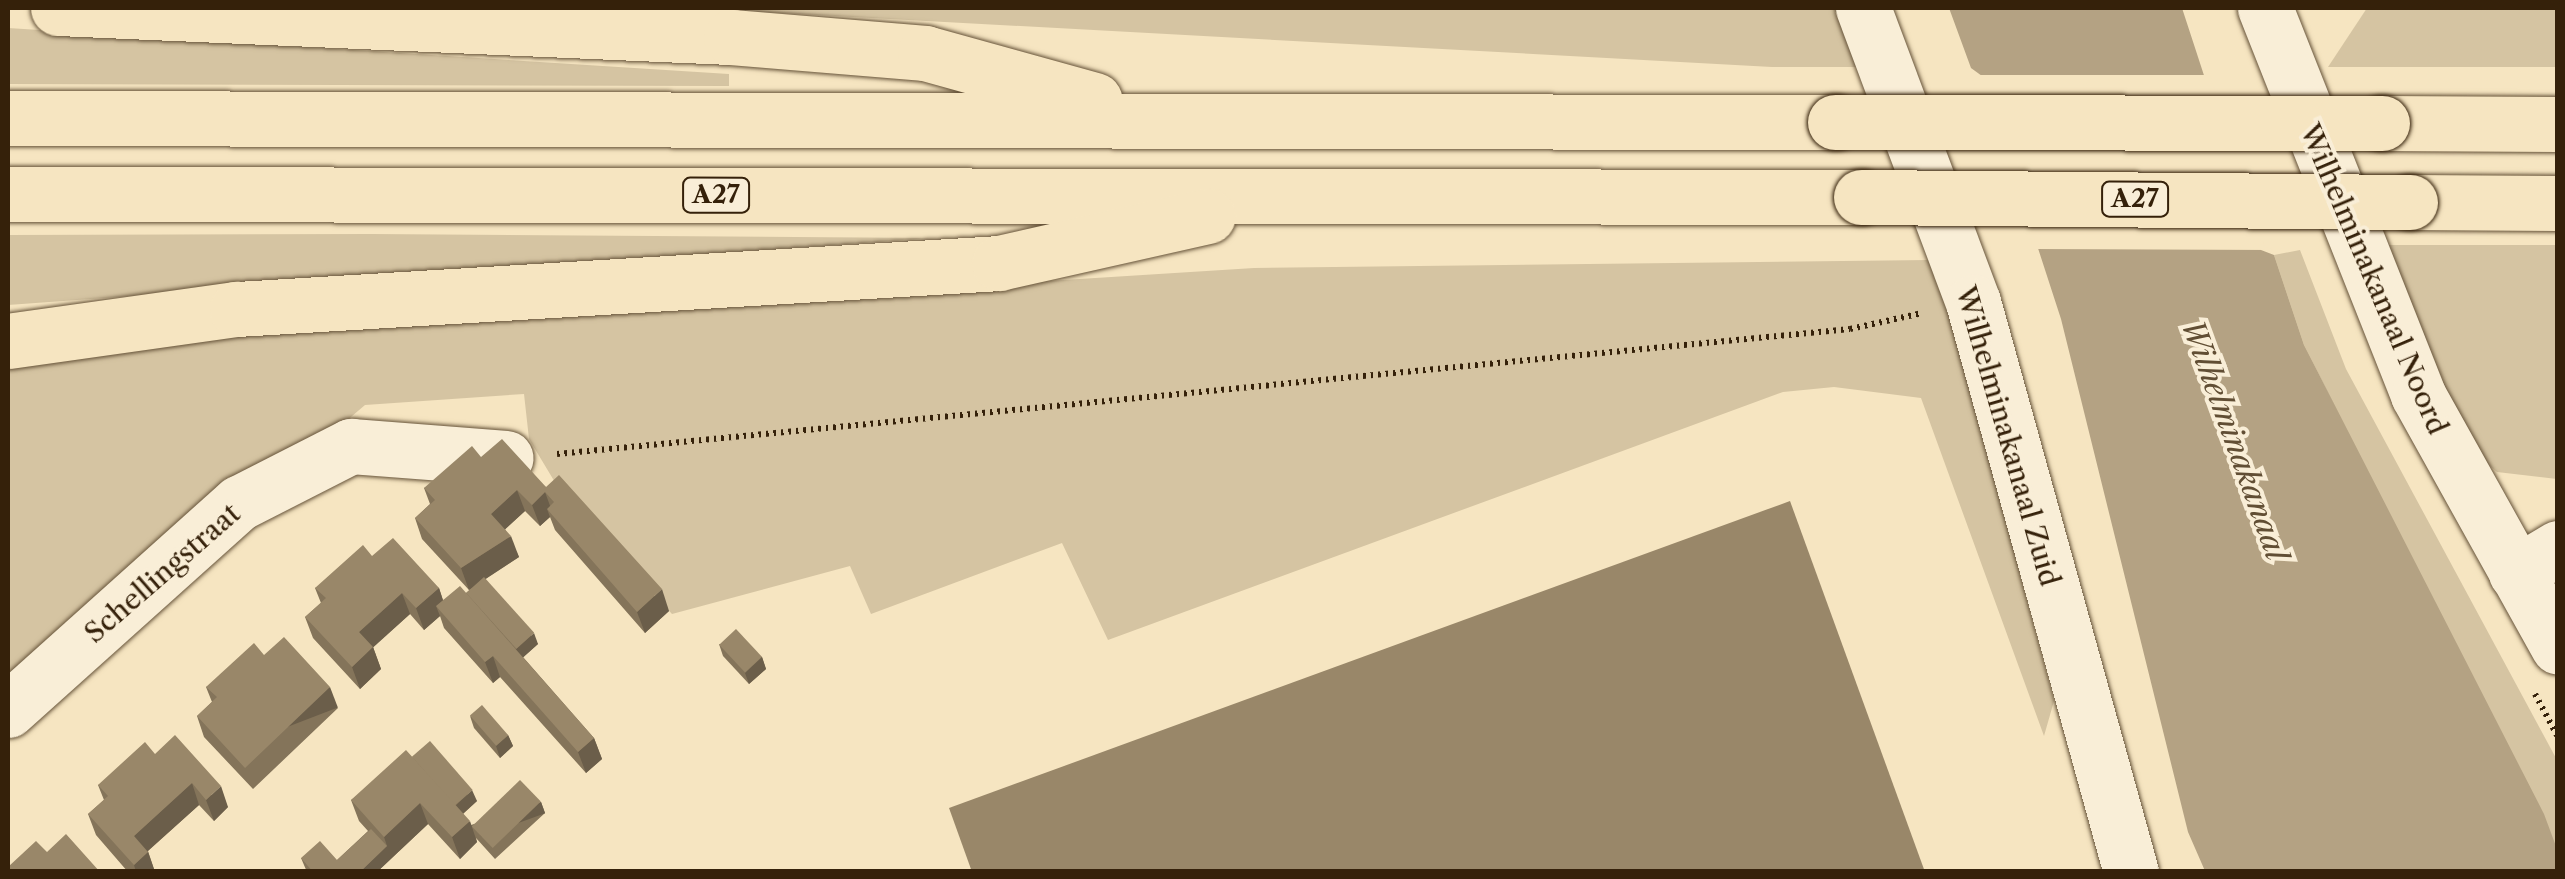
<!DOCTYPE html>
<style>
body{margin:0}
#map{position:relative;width:2565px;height:879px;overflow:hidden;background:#f6e5c1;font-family:"Libre Caslon Text",serif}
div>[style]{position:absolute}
.green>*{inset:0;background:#d5c4a2}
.water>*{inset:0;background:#b4a283}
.pier>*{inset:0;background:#f6e5c1}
.path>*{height:6px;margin-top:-3px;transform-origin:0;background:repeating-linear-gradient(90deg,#35210a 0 2.5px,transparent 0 7.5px)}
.roads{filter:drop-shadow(0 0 2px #655238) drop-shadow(0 0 2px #655238)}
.minor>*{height:55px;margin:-27.5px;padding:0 27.5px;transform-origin:27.5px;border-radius:27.5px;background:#f9eed7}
.highway>*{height:55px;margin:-27.5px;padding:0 27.5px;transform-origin:27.5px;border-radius:27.5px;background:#f6e5c1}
.bridges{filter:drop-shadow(0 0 2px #35210a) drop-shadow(0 0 2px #35210a)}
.highway-bridge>*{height:55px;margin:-27.5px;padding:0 27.5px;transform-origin:27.5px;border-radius:27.5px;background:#f6e5c1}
.wall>*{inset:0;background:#84745a}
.shaded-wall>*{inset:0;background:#6b5e4a;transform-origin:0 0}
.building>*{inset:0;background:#998769;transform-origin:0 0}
span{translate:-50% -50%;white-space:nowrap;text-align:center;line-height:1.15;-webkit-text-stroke:8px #f9eed7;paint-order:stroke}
.shield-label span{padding:2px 8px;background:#f9eed7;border:2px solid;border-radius:8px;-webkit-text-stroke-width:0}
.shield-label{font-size:25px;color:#35210a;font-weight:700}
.street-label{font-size:28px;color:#35210a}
.water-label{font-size:30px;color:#614e34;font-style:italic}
.frame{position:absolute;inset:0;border:10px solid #35210a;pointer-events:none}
</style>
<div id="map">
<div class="green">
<div style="clip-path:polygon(688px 8px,1837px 8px,1862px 67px,1772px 67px)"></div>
<div style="clip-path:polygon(2367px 8px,2557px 8px,2557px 67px,2328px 67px)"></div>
<div style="clip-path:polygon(8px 28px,729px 74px,729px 86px,8px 84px)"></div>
<div style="clip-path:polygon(372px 234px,930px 238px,8px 305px,8px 235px)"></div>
<div style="clip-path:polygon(2384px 245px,2557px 245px,2557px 479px,2497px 472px,2467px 447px)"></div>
<div style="clip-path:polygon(2300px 250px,2346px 369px,2557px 760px,2557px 849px,2304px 345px,2274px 255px)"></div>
<div style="clip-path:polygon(1929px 260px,2002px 456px,2020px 575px,2054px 701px,2044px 736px,1921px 398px,1834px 387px,1783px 392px,1108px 640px,1062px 543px,871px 614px,850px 566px,672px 614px,559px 489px,529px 439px,524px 394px,365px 405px,8px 709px,8px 361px,326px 326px,1254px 268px)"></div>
</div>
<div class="water">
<div style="clip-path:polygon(1949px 8px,2182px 8px,2261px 250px,2274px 255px,2304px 345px,2544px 814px,2557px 849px,2557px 871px,2205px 871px,2188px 832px,2061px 319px,1982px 76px,1971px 68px)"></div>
</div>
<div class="pier">
<div style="clip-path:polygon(1971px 75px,2210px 75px,2265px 247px,2274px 250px,2034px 249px)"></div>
</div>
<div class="path">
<div style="left:557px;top:454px;width:1299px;rotate:-5.52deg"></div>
<div style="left:1850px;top:329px;width:74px;rotate:-12.5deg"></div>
<div style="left:2535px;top:694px;width:49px;rotate:61.9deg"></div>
</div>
<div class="roads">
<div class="minor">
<div style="left:1863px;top:8px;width:314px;rotate:69.5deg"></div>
<div style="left:1973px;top:302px;width:591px;rotate:74.51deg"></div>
<div style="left:2265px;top:8px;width:416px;rotate:68.4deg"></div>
<div style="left:2418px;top:395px;width:288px;rotate:60.9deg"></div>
<div style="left:2516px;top:573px;width:49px;rotate:-30.8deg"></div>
<div style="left:8px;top:710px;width:310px;rotate:-41.9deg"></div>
<div style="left:239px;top:503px;width:126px;rotate:-27deg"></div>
<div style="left:351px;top:446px;width:155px;rotate:4.4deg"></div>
</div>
<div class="highway">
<div style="left:58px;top:8px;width:674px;rotate:2.47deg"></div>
<div style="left:731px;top:37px;width:195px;rotate:4.7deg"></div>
<div style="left:925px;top:53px;width:176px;rotate:15.5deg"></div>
<div style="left:8px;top:118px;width:1827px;rotate:0.13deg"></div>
<div style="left:2382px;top:123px;width:176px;rotate:0.3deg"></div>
<div style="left:8px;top:194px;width:1853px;rotate:0.09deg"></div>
<div style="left:2410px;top:202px;width:148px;rotate:0.4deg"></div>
<div style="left:8px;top:341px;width:231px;rotate:-8deg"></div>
<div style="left:237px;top:309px;width:763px;rotate:-3.45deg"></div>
<div style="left:999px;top:263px;width:214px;rotate:-12.7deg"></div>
</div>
</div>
<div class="bridges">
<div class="highway-bridge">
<div style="left:1835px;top:122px;width:547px;rotate:0.1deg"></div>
<div style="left:1861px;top:197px;width:549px;rotate:0.52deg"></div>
</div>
</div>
<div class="wall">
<div style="clip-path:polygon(481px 457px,546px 487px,669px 611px,645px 633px,555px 530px,550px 517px,540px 526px,525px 511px,505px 529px,519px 557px,485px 579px,538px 644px,523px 657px,594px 738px,602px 759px,586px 773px,500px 677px,493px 683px,444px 628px,440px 616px,424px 630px,410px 614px,373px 647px,381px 669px,360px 689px,313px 638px,305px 617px,321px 603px,315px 588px,372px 556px,439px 588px,443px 600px,466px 593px,473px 587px,469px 590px,422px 539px,415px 518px,430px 504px,424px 488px)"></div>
<div style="clip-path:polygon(719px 644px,762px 657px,766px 669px,749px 684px,723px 656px)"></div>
<div style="clip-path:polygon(264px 655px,338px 708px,253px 789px,204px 737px,197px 716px,212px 702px,206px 687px)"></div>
<div style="clip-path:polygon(470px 716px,508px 735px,513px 746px,500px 758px,474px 728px)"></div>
<div style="clip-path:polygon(155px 754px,228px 807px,214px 821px,199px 805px,148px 851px,155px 872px,128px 872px,96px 835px,88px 814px,104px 800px,98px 785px)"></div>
<div style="clip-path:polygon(412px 757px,477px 801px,463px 814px,471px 825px,541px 802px,545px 813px,495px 859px,476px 838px,477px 842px,460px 859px,428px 824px,377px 872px,307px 872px,301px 858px,337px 860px,368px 831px,359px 821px,351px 800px)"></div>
</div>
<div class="shaded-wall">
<div style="clip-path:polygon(517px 490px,525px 511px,499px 535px,491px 514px)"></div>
<div style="clip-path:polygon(545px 492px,553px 514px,547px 509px,550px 517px,540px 526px,532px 505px)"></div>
<div style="clip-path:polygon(511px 536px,519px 557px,469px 590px,461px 568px)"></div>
<div style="clip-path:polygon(439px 588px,446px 610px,436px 606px,440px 616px,424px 630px,416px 608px)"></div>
<div style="clip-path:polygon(662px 589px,669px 611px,645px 633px,637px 612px)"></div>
<div style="clip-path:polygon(402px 593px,410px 614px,367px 653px,359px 632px)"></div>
<div style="clip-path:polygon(534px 633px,538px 644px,517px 663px,513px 652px)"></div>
<div style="clip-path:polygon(373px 647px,381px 669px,360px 689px,352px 667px)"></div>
<div style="clip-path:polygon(493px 656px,500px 677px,493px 683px,485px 662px)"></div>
<div style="clip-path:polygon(762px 657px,766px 669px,749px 684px,745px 673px)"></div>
<div style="left:330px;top:687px;width:22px;height:117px;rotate:69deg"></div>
<div style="clip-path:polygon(508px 735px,513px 746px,500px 758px,496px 746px)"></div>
<div style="clip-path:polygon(594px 738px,602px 759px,586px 773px,578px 752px)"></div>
<div style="clip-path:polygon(192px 783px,199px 805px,141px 857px,134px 836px)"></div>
<div style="clip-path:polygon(221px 786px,228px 807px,214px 821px,206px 800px)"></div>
<div style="clip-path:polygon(472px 790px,477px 801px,457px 819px,453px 808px)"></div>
<div style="left:541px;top:802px;width:12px;height:68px;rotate:70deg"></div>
<div style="clip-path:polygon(420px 803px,428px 824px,377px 872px,360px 872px,387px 846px,384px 837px)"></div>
<div style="clip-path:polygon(470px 821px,477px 842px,460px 859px,452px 837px)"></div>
<div style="clip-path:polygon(148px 852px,155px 872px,136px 872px,134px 865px)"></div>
</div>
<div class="building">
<div style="clip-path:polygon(502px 439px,546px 487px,559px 475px,662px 589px,637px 612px,547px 509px,554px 502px,545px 492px,532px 505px,517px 490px,491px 514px,511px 536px,461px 568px,415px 518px,435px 500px,424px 488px,472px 446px,481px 457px)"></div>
<div style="clip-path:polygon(1790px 501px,1925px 872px,972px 872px,949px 808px)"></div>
<div style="clip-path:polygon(393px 538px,439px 588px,416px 608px,402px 593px,359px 632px,373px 647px,352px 667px,305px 617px,326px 598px,315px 588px,363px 545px,372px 556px)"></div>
<div style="left:484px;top:577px;width:75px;height:24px;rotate:48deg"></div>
<div style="clip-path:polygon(460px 586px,594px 738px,578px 752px,493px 656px,485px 662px,436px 606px)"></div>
<div style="left:736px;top:629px;width:38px;height:23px;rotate:47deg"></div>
<div style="clip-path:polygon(284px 637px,330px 687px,245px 768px,197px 716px,217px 697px,206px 687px,254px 643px,264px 655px)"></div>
<div style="left:482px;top:705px;width:40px;height:16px;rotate:49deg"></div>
<div style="clip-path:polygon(175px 735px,221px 786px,206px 800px,192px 783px,134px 836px,148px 852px,134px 865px,88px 814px,108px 796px,98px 785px,145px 742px,155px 754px)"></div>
<div style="left:430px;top:741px;width:65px;height:24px;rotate:49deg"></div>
<div style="clip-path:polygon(406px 750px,470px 821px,452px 837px,420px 803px,384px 837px,351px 800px)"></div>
<div style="left:520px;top:780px;width:30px;height:67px;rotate:46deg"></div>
<div style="clip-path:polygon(371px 829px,387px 846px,360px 872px,313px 872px,301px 858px,320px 841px,337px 860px)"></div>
<div style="clip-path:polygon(66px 834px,100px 872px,8px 872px,8px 867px,36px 841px,47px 852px)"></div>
</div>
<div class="shield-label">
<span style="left:716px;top:195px">A27</span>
<span style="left:2135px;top:199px">A27</span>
</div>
<div class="street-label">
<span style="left:2374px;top:279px;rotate:67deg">Wilhelminakanaal Noord</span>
<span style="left:2008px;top:436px;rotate:74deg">Wilhelminakanaal Zuid</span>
<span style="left:162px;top:573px;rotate:-41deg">Schellingstraat</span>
</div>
<div class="water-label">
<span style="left:2234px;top:440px;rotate:70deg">Wilhelminakanaal</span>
</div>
<div class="frame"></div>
</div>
